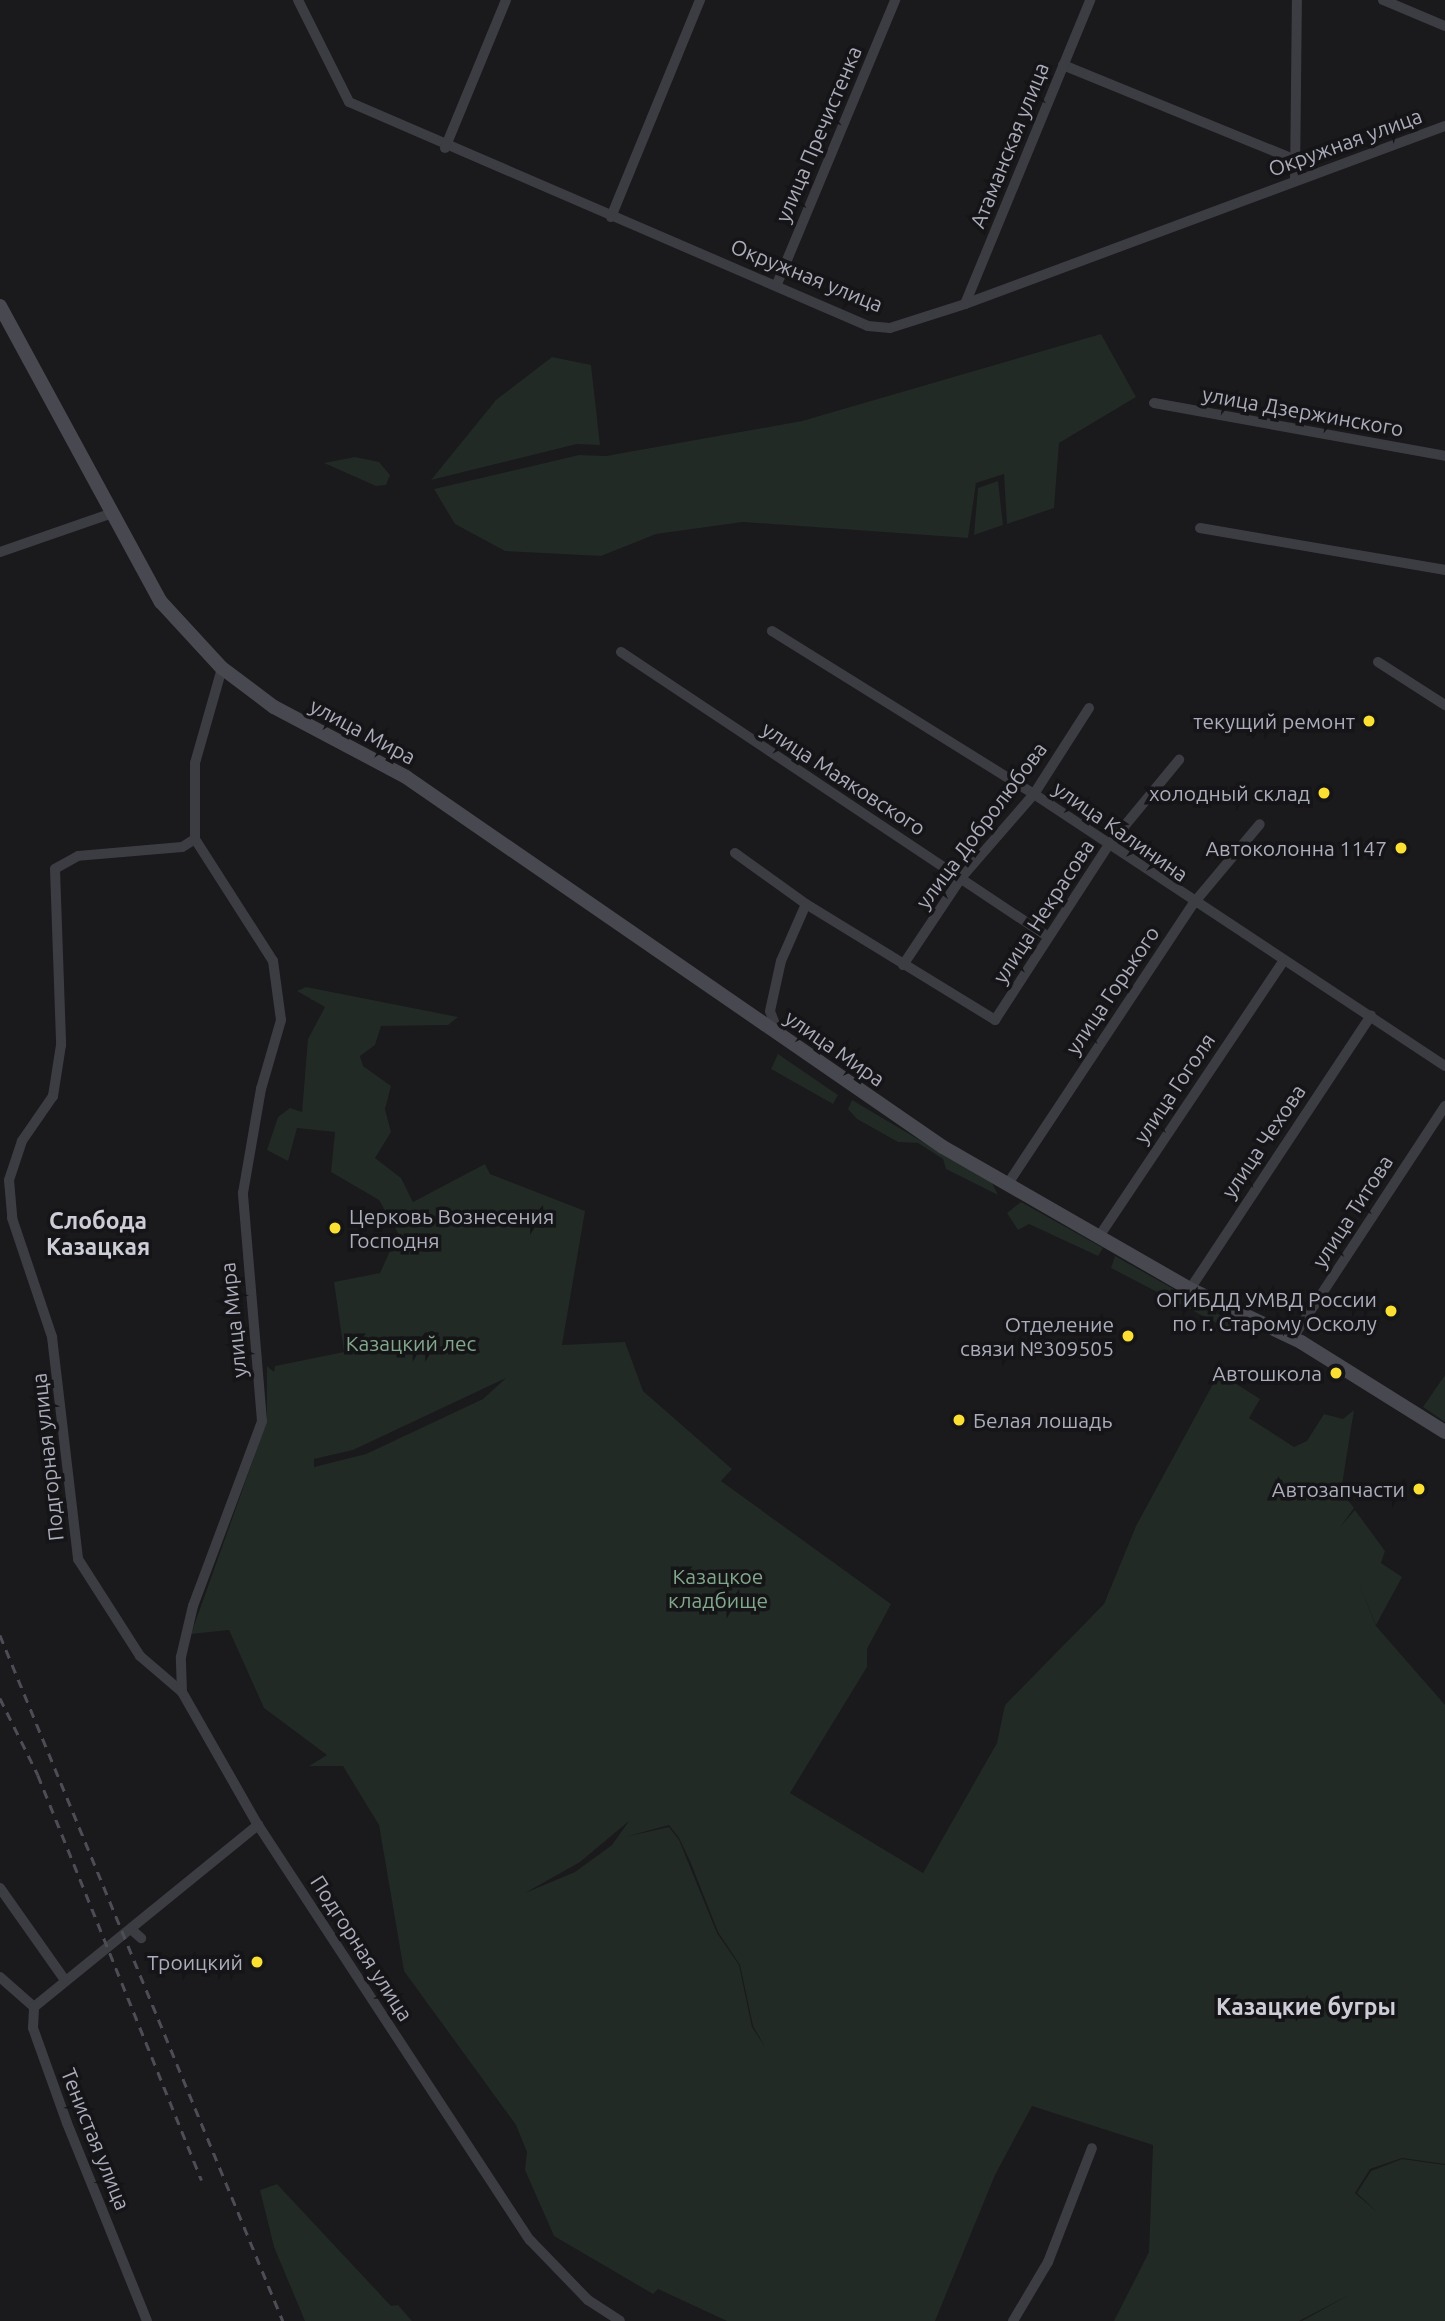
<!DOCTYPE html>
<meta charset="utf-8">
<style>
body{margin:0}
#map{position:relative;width:1445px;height:2321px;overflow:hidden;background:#1a191c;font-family:Ubuntu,sans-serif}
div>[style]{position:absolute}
.green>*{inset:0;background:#212a24}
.minor>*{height:10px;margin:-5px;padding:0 5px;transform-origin:5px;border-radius:5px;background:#3c3c43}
.secondary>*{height:14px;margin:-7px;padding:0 7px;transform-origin:7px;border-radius:7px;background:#484851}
.rail>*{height:2.5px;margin-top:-1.25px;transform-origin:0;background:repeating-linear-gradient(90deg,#4d4d56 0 9px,transparent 0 16px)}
.dots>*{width:19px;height:19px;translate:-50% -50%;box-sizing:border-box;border:4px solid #151417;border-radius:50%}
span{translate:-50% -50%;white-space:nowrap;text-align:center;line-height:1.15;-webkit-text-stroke:7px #151417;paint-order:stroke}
.street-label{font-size:21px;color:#abadbc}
.poi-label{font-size:21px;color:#abadbc}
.right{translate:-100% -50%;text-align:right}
.left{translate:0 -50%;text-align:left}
.park-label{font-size:21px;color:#82a88c}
.neighbourhood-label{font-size:23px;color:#cdcdd8;font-weight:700}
</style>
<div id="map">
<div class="green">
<div style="clip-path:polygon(1101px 334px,1136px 397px,1059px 443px,1054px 508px,1007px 524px,1004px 474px,976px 483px,968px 538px,743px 522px,656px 534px,601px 556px,505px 551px,455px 524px,434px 489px,579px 455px,606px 456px,802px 421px)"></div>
<div style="clip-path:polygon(552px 357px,591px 365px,600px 445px,577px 444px,431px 480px,496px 400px)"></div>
<div style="clip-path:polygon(355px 457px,379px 462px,390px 475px,386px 485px,376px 486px,324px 463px)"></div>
<div style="clip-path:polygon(998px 481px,1003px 525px,974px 535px,978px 488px)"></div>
<div style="clip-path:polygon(evenodd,306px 987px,458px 1017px,448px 1025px,381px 1026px,375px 1045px,360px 1056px,363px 1066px,391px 1086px,385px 1109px,391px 1132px,375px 1158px,401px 1178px,413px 1202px,485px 1164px,490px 1174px,585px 1211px,562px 1345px,625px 1342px,643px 1391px,732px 1469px,721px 1481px,891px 1604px,867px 1649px,867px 1667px,790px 1793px,923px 1873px,997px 1743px,1005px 1705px,1104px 1604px,1136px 1526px,1219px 1373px,1260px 1399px,1249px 1418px,1294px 1447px,1307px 1441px,1324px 1414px,1343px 1419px,1354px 1410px,1341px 1491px,1354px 1508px,1341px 1526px,1355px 1510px,1385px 1551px,1381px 1563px,1402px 1577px,1376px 1625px,1359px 1584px,1376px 1626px,1445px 1705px,1445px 2164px,1402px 2158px,1370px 2169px,1355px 2193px,1377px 2212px,1357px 2193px,1371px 2171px,1402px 2159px,1445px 2165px,1445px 2321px,1302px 2321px,1349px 2295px,1299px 2321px,1114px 2321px,1149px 2252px,1153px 2145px,1032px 2106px,995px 2175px,935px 2321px,727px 2321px,658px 2289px,653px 2294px,554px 2236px,525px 2170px,527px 2152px,516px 2125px,404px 1971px,379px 1825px,343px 1766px,309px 1766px,327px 1755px,264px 1708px,229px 1630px,191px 1634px,267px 1421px,267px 1366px,274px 1372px,275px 1366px,344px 1352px,334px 1282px,380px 1273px,398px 1233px,379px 1200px,331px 1172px,335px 1132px,297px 1128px,288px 1161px,267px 1150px,278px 1117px,290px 1108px,302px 1112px,308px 1039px,325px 1007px,297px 991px,306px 987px,506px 1378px,483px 1399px,366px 1454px,314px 1467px,314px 1459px,353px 1450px,506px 1378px,306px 987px,629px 1821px,612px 1845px,575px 1872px,525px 1893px,580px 1862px,629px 1821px,306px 987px,669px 1825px,679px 1838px,690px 1861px,718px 1932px,740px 1965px,753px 2026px,765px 2047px,752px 2027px,739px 1965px,717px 1933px,679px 1840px,669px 1827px,625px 1837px,669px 1825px)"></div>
<div style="clip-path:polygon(778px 1054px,838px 1095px,833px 1104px,771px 1069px)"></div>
<div style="clip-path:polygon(852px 1100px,992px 1183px,998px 1195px,946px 1169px,943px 1159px,918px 1143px,898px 1142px,857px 1119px,848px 1109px)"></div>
<div style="clip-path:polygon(1021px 1202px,1103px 1248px,1098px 1256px,1029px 1224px,1018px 1230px,1007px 1213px)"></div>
<div style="clip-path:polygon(1115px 1256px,1234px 1323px,1230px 1330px,1111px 1268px)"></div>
<div style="clip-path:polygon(1445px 1375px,1445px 1422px,1423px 1407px)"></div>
<div style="clip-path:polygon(277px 2184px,391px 2306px,398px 2305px,412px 2321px,305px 2321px,274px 2247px,260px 2190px)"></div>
</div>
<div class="minor">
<div style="left:298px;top:0;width:114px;rotate:63.4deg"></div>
<div style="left:349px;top:102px;width:565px;rotate:23.34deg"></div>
<div style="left:868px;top:326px;width:22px;rotate:5deg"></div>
<div style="left:890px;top:328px;width:79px;rotate:-17.7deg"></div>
<div style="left:965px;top:304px;width:512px;rotate:-20.35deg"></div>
<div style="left:1383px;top:0;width:67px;rotate:22.8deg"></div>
<div style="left:1063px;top:65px;width:246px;rotate:22.2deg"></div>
<div style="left:445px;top:148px;width:160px;rotate:-67.6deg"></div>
<div style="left:1295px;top:181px;width:181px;rotate:-89.4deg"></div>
<div style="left:611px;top:217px;width:235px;rotate:-67.7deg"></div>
<div style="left:777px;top:284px;width:308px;rotate:-67.4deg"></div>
<div style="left:965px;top:304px;width:329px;rotate:-67.6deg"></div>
<div style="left:1154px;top:403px;width:296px;rotate:10.3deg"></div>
<div style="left:1200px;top:528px;width:249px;rotate:9.7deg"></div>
<div style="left:0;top:552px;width:116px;rotate:-19.1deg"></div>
<div style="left:772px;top:631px;width:309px;rotate:31.9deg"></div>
<div style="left:1034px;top:794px;width:493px;rotate:33.5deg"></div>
<div style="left:621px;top:652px;width:512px;rotate:33.69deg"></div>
<div style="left:1378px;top:662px;width:80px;rotate:32.7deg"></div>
<div style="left:195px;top:839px;width:15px;rotate:148deg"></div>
<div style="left:182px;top:847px;width:104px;rotate:175.1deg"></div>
<div style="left:78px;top:856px;width:26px;rotate:151deg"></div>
<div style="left:55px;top:869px;width:176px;rotate:88deg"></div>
<div style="left:61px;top:1045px;width:52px;rotate:98.9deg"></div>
<div style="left:53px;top:1096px;width:55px;rotate:124.6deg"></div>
<div style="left:22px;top:1141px;width:41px;rotate:108.4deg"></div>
<div style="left:9px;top:1180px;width:38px;rotate:85deg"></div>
<div style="left:12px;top:1218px;width:126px;rotate:71.4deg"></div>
<div style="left:52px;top:1337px;width:224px;rotate:83.3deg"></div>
<div style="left:78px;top:1559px;width:115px;rotate:57.4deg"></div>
<div style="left:140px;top:1656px;width:55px;rotate:40.6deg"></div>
<div style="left:182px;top:1692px;width:153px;rotate:60.3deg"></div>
<div style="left:258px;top:1825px;width:496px;rotate:56.8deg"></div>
<div style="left:530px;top:2240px;width:83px;rotate:46deg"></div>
<div style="left:588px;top:2300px;width:38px;rotate:33deg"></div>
<div style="left:735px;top:853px;width:87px;rotate:35.7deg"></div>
<div style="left:806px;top:904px;width:222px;rotate:31.5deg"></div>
<div style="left:995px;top:1020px;width:207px;rotate:-57deg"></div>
<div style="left:1108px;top:846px;width:112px;rotate:-50.5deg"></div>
<div style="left:903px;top:965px;width:105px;rotate:-56.3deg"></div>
<div style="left:961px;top:878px;width:111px;rotate:-49deg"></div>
<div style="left:1034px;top:794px;width:102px;rotate:-57.4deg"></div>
<div style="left:778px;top:1032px;width:22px;rotate:-111deg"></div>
<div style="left:770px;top:1011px;width:51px;rotate:-77.6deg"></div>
<div style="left:781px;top:961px;width:62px;rotate:-66.3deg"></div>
<div style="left:1007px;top:1185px;width:337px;rotate:-56.5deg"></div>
<div style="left:1193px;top:904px;width:104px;rotate:-50.1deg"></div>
<div style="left:1098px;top:1238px;width:332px;rotate:-56.2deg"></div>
<div style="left:1190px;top:1289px;width:328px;rotate:-56.5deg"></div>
<div style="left:1292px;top:1339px;width:279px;rotate:-56.7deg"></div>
<div style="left:182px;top:1692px;width:35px;rotate:-92deg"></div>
<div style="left:181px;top:1657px;width:52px;rotate:-76.8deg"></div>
<div style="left:193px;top:1606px;width:197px;rotate:-69.5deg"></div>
<div style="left:262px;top:1421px;width:229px;rotate:-94.8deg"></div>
<div style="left:243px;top:1193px;width:106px;rotate:-80.2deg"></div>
<div style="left:261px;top:1089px;width:72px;rotate:-73.8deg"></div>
<div style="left:281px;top:1020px;width:60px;rotate:-97.7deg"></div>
<div style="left:273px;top:961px;width:145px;rotate:-122.6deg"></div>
<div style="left:195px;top:839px;width:76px;rotate:-90deg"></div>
<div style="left:195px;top:763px;width:99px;rotate:-74.1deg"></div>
<div style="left:0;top:1888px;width:113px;rotate:54.8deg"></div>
<div style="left:133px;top:1931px;width:11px;rotate:41deg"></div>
<div style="left:0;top:1977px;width:45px;rotate:41.4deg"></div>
<div style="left:147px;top:2321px;width:214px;rotate:-112deg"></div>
<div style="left:67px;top:2123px;width:101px;rotate:-109.7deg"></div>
<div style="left:33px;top:2028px;width:21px;rotate:-87deg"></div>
<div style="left:34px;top:2007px;width:289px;rotate:-39.1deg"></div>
<div style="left:1013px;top:2321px;width:69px;rotate:-59.3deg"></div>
<div style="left:1048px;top:2262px;width:122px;rotate:-68.9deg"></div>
</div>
<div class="secondary">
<div style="left:0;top:306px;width:337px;rotate:61.5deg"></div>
<div style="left:161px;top:602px;width:90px;rotate:47.3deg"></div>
<div style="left:222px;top:668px;width:65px;rotate:36.9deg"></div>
<div style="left:274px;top:707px;width:149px;rotate:27.9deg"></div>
<div style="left:406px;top:777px;width:652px;rotate:34.57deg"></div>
<div style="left:943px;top:1147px;width:285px;rotate:29.9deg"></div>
<div style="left:1190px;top:1289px;width:123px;rotate:25.5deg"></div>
<div style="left:1301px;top:1342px;width:170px;rotate:32deg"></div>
</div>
<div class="rail">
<div style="left:0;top:1635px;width:742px;rotate:67.58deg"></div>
<div style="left:0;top:1698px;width:86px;rotate:63.7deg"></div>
<div style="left:38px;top:1775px;width:437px;rotate:68deg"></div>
</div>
<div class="dots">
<div style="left:1369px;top:721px;background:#fbe033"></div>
<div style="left:1324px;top:793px;background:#fbe033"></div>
<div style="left:1401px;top:848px;background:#fbe033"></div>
<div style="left:335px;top:1228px;background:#fbe033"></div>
<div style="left:1391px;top:1311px;background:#fbe033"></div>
<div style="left:1128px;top:1336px;background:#fbe033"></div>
<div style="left:1336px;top:1373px;background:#fbe033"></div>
<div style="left:959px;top:1420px;background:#fbe033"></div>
<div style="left:1419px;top:1489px;background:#fbe033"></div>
<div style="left:257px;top:1962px;background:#fbe033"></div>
</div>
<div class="street-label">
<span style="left:818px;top:134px;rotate:-67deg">улица Пречистенка</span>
<span style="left:1345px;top:142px;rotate:-20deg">Окружная улица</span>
<span style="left:1009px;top:145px;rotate:-68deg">Атаманская улица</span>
<span style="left:807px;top:275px;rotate:22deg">Окружная улица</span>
<span style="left:1303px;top:411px;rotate:10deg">улица Дзержинского</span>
<span style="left:363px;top:731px;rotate:28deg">улица Мира</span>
<span style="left:844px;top:778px;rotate:33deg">улица Маяковского</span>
<span style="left:981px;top:825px;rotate:-53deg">улица Добролюбова</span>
<span style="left:1121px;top:831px;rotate:35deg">улица Калинина</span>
<span style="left:1043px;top:911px;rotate:-57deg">улица Некрасова</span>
<span style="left:1112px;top:990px;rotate:-56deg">улица Горького</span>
<span style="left:835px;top:1048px;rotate:35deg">улица Мира</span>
<span style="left:1174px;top:1088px;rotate:-56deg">улица Гоголя</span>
<span style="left:1263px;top:1141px;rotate:-56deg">улица Чехова</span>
<span style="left:1352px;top:1211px;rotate:-57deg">улица Титова</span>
<span style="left:233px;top:1320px;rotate:-96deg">улица Мира</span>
<span style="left:47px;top:1457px;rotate:-96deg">Подгорная улица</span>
<span style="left:362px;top:1948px;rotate:57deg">Подгорная улица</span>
<span style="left:96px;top:2139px;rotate:68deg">Тенистая улица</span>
</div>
<div class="poi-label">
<span class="right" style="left:1355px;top:721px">текущий ремонт</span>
<span class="right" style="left:1310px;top:793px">холодный склад</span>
<span class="right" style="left:1387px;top:848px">Автоколонна 1147</span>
<span class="left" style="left:349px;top:1228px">Церковь Вознесения<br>Господня</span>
<span class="right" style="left:1377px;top:1311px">ОГИБДД УМВД России<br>по г. Старому Осколу</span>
<span class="right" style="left:1114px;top:1336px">Отделение<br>связи №309505</span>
<span class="right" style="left:1322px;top:1373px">Автошкола</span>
<span class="left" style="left:973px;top:1420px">Белая лошадь</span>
<span class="right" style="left:1405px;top:1489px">Автозапчасти</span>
<span class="right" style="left:243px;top:1962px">Троицкий</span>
</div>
<div class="park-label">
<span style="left:411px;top:1343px">Казацкий лес</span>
<span style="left:718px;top:1588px">Казацкое<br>кладбище</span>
</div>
<div class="neighbourhood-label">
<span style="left:98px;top:1234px">Слобода<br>Казацкая</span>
<span style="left:1306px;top:2007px">Казацкие бугры</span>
</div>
</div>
